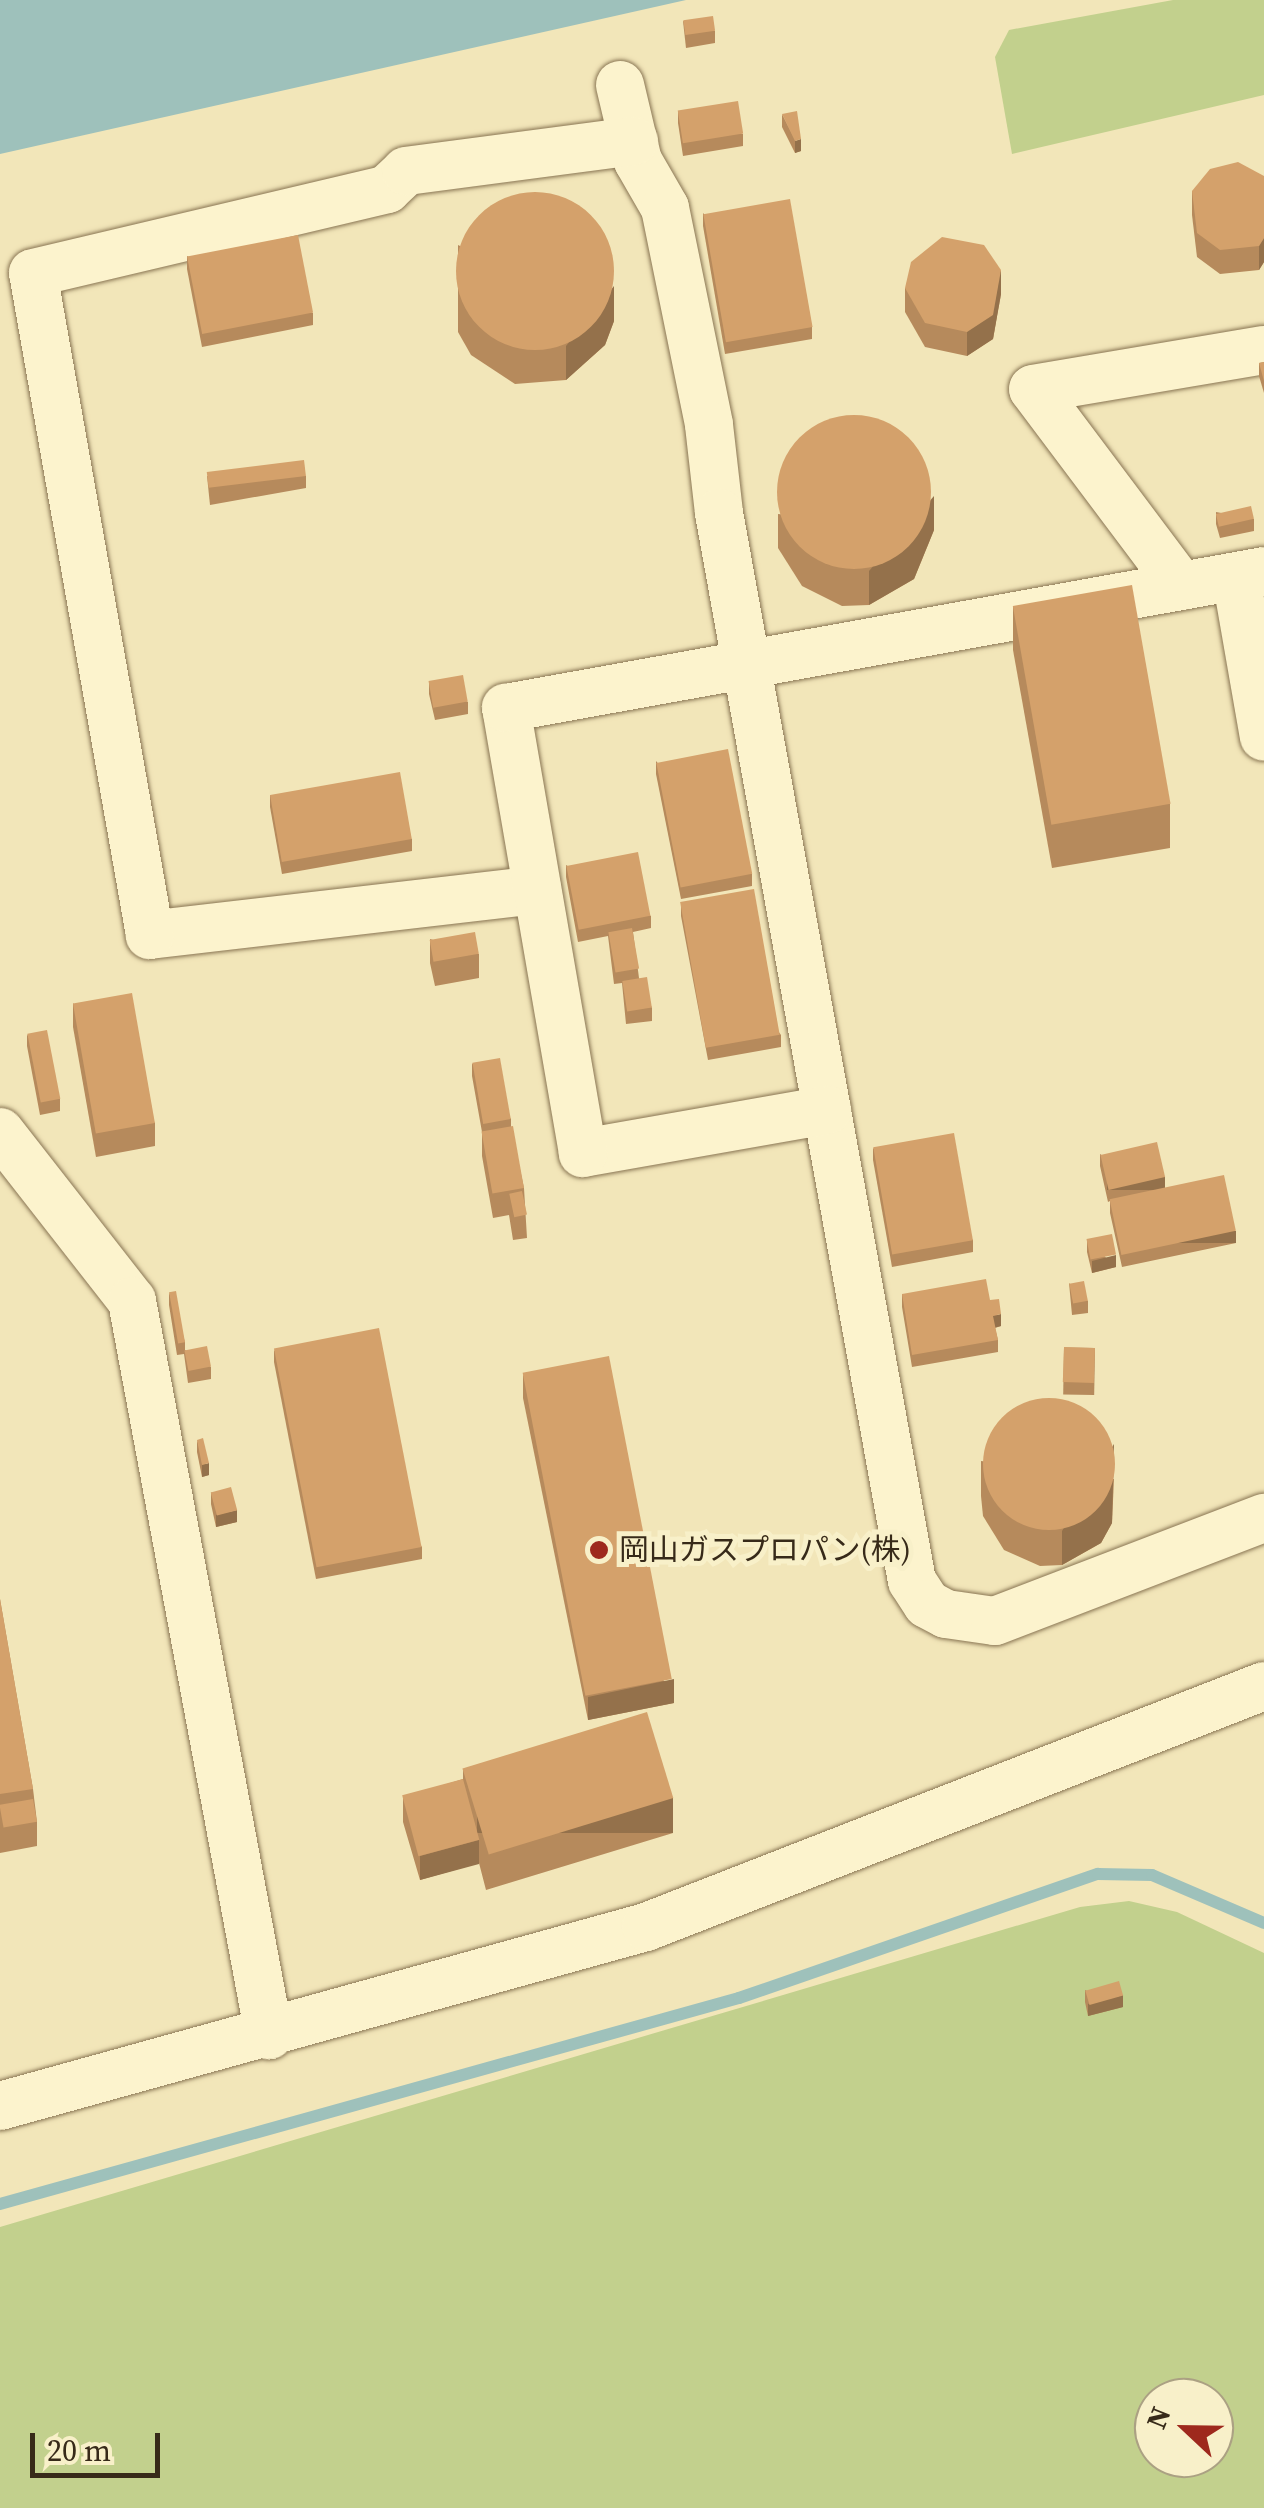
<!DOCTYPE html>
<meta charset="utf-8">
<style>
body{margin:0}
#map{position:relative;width:1264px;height:2508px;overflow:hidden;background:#f2e6b9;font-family:"Source Serif 4","Noto Sans JP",serif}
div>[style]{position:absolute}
.green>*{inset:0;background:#c2d08d}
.water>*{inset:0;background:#9ec1bb}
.stream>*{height:12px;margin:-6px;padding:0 6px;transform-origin:6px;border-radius:6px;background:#9ec1bb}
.roads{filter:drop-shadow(0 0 2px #897553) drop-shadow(0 0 2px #897553)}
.minor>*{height:48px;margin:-24px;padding:0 24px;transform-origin:24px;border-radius:24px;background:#fcf3cd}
.wall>*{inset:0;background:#b68a5c;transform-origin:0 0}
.shaded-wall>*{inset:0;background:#94714b;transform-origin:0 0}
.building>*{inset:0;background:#d4a16b;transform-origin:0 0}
.round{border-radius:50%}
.dots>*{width:28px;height:28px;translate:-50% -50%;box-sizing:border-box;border:5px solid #f8f0c9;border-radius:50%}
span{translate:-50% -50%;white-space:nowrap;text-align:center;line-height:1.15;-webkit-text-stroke:10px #f8f0c9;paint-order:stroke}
.poi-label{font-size:30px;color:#372a19}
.left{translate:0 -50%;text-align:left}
.north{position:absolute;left:1134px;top:2378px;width:100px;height:100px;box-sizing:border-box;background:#f8f0c9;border:2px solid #aba183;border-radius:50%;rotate:292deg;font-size:28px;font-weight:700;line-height:40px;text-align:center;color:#372a19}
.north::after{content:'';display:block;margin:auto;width:35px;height:45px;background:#9e291d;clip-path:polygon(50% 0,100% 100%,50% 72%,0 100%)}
.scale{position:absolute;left:30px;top:2433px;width:130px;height:45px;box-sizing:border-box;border:5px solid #372a19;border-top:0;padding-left:12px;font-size:30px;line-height:35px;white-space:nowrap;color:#372a19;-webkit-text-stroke:8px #f8f0c9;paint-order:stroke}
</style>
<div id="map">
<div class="green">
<div style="clip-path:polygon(1173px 0,1264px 0,1264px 95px,1012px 154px,995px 57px,1009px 30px)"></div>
<div style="clip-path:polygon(evenodd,1129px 1901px,1177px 1912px,1264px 1953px,1264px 2508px,0 2508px,0 2227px,1080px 1907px,1129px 1901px,1154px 2398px,1214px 2398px,1214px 2458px,1154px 2458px,1154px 2398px)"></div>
</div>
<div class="water">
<div style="clip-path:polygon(0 0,686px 0,0 154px)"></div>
</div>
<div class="stream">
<div style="left:0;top:2204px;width:767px;rotate:-15.58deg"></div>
<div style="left:739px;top:1998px;width:380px;rotate:-19.1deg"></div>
<div style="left:1098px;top:1874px;width:54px;rotate:1.1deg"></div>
<div style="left:1152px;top:1875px;width:122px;rotate:23.2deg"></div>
</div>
<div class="roads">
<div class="minor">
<div style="left:620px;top:85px;width:78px;rotate:76.7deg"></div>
<div style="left:638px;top:161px;width:54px;rotate:60.1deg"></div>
<div style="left:665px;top:208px;width:221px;rotate:78.5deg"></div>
<div style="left:709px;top:425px;width:89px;rotate:83.5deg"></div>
<div style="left:719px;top:513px;width:1085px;rotate:79.76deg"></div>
<div style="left:912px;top:1581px;width:27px;rotate:57deg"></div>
<div style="left:927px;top:1604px;width:21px;rotate:28deg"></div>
<div style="left:946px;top:1614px;width:49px;rotate:8.1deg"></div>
<div style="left:995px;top:1621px;width:288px;rotate:-21deg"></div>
<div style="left:1236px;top:577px;width:162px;rotate:80.1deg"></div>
<div style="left:1181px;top:586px;width:246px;rotate:-126.9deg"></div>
<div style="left:1033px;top:389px;width:234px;rotate:-9.6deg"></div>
<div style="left:537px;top:890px;width:390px;rotate:173.4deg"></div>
<div style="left:150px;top:935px;width:672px;rotate:-100.02deg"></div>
<div style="left:33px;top:273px;width:364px;rotate:-13.3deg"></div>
<div style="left:387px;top:189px;width:26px;rotate:-43deg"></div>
<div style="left:406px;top:171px;width:230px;rotate:-7.5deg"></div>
<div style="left:827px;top:1110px;width:248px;rotate:170deg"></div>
<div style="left:583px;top:1153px;width:452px;rotate:-99.8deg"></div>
<div style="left:506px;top:708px;width:770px;rotate:-10.24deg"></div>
<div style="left:0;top:1132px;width:214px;rotate:52deg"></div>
<div style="left:132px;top:1301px;width:747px;rotate:79.43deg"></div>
<div style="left:0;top:2106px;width:670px;rotate:-15.49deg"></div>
<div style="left:646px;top:1927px;width:663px;rotate:-21.3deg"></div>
</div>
</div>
<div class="wall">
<div style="clip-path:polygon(683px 21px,715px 31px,715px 43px,686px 48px)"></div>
<div style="clip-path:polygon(678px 111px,743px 134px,743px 146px,683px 156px,678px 123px)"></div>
<div style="clip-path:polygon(782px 114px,801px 151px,795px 153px,782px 127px)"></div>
<div style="clip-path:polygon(1264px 176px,1264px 262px,1259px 270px,1220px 274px,1197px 257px,1192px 215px,1192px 191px)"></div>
<div style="clip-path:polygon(703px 213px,812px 327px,812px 339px,725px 354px,703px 226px)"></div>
<div style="clip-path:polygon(458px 245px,614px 321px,605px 345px,566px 380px,515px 384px,471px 355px,458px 332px)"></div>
<div style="clip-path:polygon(187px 256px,313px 313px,313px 325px,202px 347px,187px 269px)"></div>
<div style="clip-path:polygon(905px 288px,1001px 294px,993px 339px,967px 356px,925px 347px,905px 312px)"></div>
<div style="clip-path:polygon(1264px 362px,1264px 393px,1259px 376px,1259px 363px)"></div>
<div style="clip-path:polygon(207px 476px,306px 476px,306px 488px,210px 505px)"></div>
<div style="clip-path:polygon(1216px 512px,1254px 519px,1254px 531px,1220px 538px,1216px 524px)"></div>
<div style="clip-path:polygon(778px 514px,934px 530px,914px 579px,869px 605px,842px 606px,802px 586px,778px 548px)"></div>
<div style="clip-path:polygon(1013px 606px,1170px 804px,1170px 848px,1052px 868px,1013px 650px)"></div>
<div style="clip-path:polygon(429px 682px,468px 702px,468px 714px,435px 720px,429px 694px)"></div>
<div style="clip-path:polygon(656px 761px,752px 874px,752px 886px,681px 899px,656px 774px)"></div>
<div style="clip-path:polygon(270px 795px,412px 839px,412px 851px,282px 874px,270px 807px)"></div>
<div style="clip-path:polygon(566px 865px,651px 916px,651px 928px,633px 932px,639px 978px,652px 1008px,652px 1021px,626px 1024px,622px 983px,614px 984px,608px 936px,578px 942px,566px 877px)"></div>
<div style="clip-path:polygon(681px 904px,781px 1035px,781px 1047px,708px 1060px,681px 916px)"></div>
<div style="clip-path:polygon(430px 939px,479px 954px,479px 978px,435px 986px,430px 963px)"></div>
<div style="clip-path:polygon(73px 1003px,155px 1123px,155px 1146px,96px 1157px,73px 1027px)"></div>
<div style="clip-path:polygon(27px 1034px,60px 1099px,60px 1111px,40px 1115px,27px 1046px)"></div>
<div style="clip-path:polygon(472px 1063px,511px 1119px,511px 1126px,524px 1188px,527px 1238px,513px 1240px,509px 1215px,493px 1218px,482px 1156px,482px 1132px,472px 1076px)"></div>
<div style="clip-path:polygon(873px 1148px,973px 1240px,973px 1252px,892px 1267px,873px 1160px)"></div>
<div style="clip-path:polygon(1100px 1154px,1236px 1243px,1122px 1267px,1110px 1213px,1110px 1201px,1108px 1202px,1100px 1166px)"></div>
<div style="clip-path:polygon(1087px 1240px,1116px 1267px,1092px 1273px,1087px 1252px)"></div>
<div style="clip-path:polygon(1069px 1283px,1088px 1301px,1088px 1313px,1072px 1315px)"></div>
<div style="clip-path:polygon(169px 1292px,185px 1342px,185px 1350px,211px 1367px,211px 1379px,188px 1383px,184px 1354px,177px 1355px,169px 1305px)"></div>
<div style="clip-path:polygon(902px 1294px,990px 1300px,1001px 1326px,995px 1328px,998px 1340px,998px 1352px,912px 1367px,902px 1307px)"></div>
<div style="left:1095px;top:1348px;width:47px;height:31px;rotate:91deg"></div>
<div style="clip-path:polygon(274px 1350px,422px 1547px,422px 1559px,316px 1579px,274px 1362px)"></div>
<div style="clip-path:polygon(523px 1374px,674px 1703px,588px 1720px,523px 1398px)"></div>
<div style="clip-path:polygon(197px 1440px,209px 1475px,202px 1477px,197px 1452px)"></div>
<div style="clip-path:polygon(981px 1461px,1114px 1479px,1112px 1523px,1101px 1543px,1062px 1565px,1040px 1566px,1004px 1550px,983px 1516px,981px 1496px)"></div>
<div style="clip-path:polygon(211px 1492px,237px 1522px,216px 1527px,211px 1504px)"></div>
<div style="clip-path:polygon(0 1599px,33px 1789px,37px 1822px,37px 1846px,0 1853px)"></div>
<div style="clip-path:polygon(463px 1769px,673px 1833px,486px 1890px,479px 1863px,420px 1880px,403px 1822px,403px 1798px,463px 1779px)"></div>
<div style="clip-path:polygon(1085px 1990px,1123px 2007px,1088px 2016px,1085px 2002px)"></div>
</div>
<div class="shaded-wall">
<div style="clip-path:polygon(801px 139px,801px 151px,795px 153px,795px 141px)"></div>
<div style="clip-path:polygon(1264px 238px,1264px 262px,1259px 270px,1259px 246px)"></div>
<div style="clip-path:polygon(1001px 270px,1001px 294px,993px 339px,967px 356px,967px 332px)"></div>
<div style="clip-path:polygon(614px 286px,614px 321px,605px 345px,566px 380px,566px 346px)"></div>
<div style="clip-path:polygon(934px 496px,934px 530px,914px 579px,869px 605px,869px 571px)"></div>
<div style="left:1165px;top:1177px;width:13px;height:58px;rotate:90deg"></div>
<div style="left:1236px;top:1231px;width:12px;height:116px;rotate:90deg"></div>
<div style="clip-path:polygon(1116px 1255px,1116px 1267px,1092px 1273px,1092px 1261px)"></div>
<div style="clip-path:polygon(1001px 1314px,1001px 1326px,993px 1328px,993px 1316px)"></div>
<div style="clip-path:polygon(1114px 1444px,1112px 1523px,1101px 1543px,1062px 1565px,1062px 1531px)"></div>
<div style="clip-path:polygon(209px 1463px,209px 1475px,202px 1477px,202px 1465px)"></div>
<div style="clip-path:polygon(237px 1510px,237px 1522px,216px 1527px,216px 1515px)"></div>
<div style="clip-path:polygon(674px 1679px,674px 1703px,588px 1720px,588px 1697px)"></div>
<div style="left:673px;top:1798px;width:35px;height:196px;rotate:90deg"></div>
<div style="clip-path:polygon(479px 1840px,479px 1864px,420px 1880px,420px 1856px)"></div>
<div style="clip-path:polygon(1123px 1995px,1123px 2007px,1088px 2016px,1088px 2004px)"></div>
</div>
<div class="building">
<div style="left:713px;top:16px;width:15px;height:30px;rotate:82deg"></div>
<div style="left:738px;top:101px;width:33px;height:61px;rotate:81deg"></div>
<div style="clip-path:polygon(797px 111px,801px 139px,795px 141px,782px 114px)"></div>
<div style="clip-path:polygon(1238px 162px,1264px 176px,1264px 238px,1259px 246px,1220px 250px,1197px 233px,1192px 191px,1210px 169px)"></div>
<div class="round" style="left:456px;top:192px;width:158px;height:158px"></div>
<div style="left:790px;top:199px;width:130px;height:88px;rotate:80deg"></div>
<div style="left:298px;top:235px;width:79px;height:113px;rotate:79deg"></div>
<div style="clip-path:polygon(942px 237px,984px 245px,1001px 270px,993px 315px,967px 332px,925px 323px,905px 288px,911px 262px)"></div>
<div style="clip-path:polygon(1264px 362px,1264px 381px,1259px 363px)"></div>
<div class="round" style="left:777px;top:415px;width:154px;height:154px"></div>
<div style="left:304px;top:460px;width:16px;height:98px;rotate:83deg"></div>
<div style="left:1251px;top:506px;width:13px;height:36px;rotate:77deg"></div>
<div style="left:1132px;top:585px;width:222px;height:121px;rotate:80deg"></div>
<div style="left:463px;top:675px;width:27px;height:35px;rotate:80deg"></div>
<div style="left:728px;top:749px;width:127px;height:73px;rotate:79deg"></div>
<div style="left:400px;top:772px;width:68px;height:132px;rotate:80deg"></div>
<div style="left:638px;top:852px;width:65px;height:73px;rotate:79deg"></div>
<div style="left:754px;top:889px;width:148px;height:75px;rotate:80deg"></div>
<div style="left:632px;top:928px;width:41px;height:24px;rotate:80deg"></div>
<div style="left:475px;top:932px;width:22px;height:46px;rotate:80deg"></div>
<div style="left:647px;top:977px;width:31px;height:25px;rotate:81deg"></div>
<div style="left:132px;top:993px;width:132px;height:60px;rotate:80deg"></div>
<div style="left:47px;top:1030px;width:70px;height:20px;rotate:79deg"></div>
<div style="left:500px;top:1058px;width:62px;height:28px;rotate:80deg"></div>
<div style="left:513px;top:1126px;width:63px;height:32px;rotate:80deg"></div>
<div style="left:954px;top:1133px;width:109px;height:82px;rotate:80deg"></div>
<div style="left:1157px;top:1142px;width:36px;height:58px;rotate:77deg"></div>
<div style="left:1224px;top:1175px;width:57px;height:117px;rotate:78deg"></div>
<div style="left:522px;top:1191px;width:24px;height:13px;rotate:78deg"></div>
<div style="left:1112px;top:1234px;width:21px;height:26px;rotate:79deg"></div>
<div style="clip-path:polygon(986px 1279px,990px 1300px,999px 1299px,1001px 1314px,993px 1316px,998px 1340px,912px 1355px,902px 1294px)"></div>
<div style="left:1084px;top:1281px;width:20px;height:15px;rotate:79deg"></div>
<div style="left:176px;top:1291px;width:52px;height:7px;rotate:80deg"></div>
<div style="left:379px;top:1328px;width:223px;height:107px;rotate:79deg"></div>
<div style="left:207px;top:1346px;width:21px;height:23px;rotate:79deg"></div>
<div style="left:1095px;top:1348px;width:35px;height:31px;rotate:92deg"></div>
<div style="left:609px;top:1356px;width:329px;height:88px;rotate:79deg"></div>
<div class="round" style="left:983px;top:1398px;width:132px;height:132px"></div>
<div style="clip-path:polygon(203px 1438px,209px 1463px,202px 1465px,197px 1440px)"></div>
<div style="left:231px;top:1487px;width:24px;height:21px;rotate:75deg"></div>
<div style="clip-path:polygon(0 1599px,33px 1789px,0 1794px)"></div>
<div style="left:647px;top:1712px;width:90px;height:193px;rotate:73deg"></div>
<div style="left:463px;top:1779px;width:63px;height:63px;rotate:75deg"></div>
<div style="left:33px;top:1799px;width:23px;height:34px;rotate:80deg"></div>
<div style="left:1119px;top:1981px;width:15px;height:35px;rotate:74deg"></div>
</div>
<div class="dots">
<div style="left:599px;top:1550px;background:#9e291d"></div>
</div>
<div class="poi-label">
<span class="left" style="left:619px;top:1550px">岡山ガスプロパン(株)</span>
</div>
<div class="north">N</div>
<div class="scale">20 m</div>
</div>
